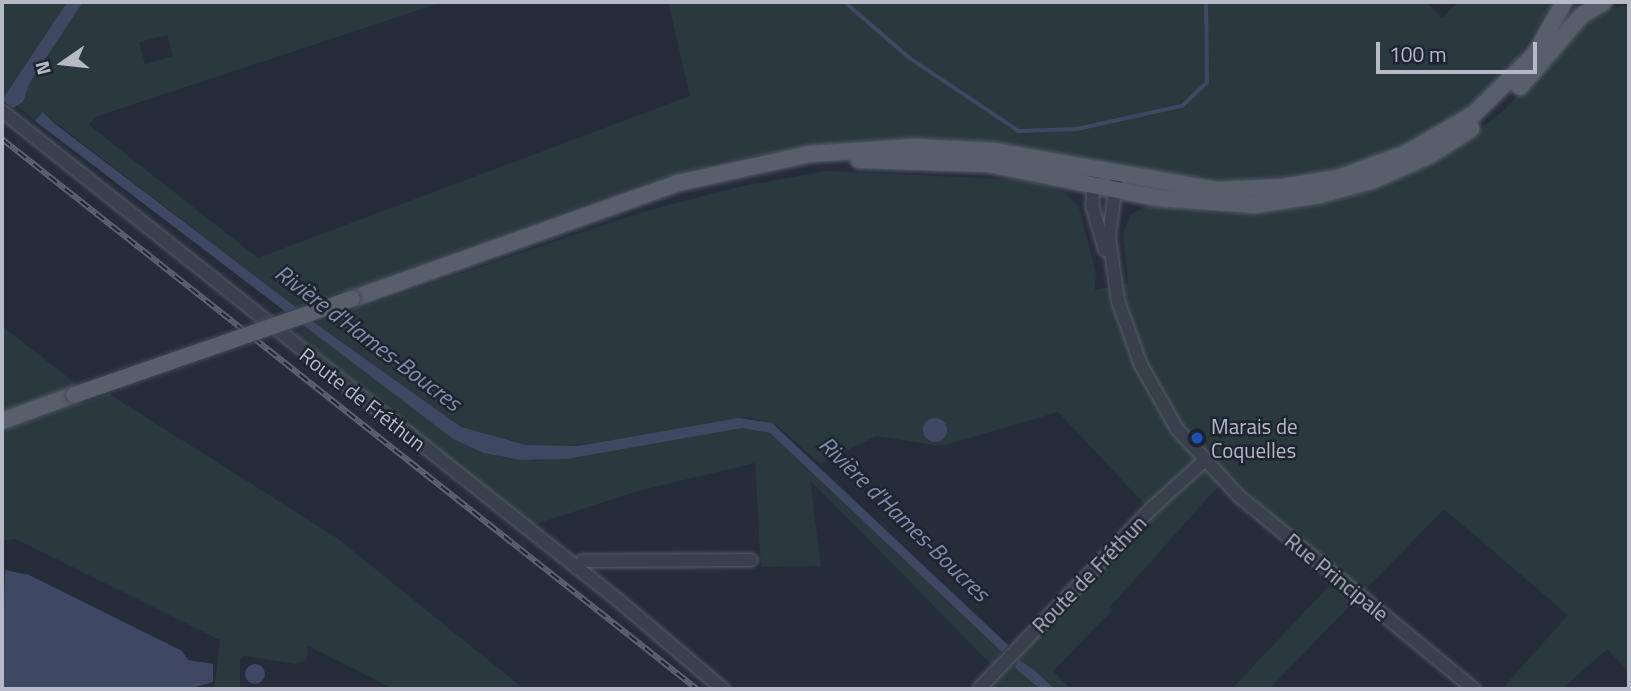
<!DOCTYPE html>
<meta charset="utf-8">
<style>
body{margin:0}
#map{position:relative;width:1631px;height:691px;overflow:hidden;background:#272c3b;font-family:"Titillium Web",sans-serif}
div>[style]{position:absolute}
.green>*{inset:0;background:#2a393d}
.water>*{inset:0;background:#3e4862}
.round{border-radius:50%}
.stream>*{height:3.5px;margin:-1.75px;padding:0 1.75px;transform-origin:1.75px;border-radius:1.75px;background:#3e4862}
.roads{filter:drop-shadow(0 0 2px #555a67) drop-shadow(0 0 2px #555a67)}
.minor>*{height:12px;margin:-6px;padding:0 6px;transform-origin:6px;border-radius:6px;background:#3a3f4c}
.major>*{height:16px;margin:-8px;padding:0 8px;transform-origin:8px;border-radius:8px;background:#595e6b}
.rail>*{height:6px;margin-top:-3px;transform-origin:0;background:repeating-linear-gradient(90deg,#1f2431 0 10px,#5d6272 0 20px);box-sizing:border-box;border-block:2px solid #5d6272}
.bridges{filter:drop-shadow(0 0 2px #434855) drop-shadow(0 0 2px #434855)}
.major-bridge>*{height:16px;margin:-8px;padding:0 8px;transform-origin:8px;border-radius:8px;background:#595e6b}
.dots>*{width:19px;height:19px;translate:-50% -50%;box-sizing:border-box;border:4px solid #1f2431;border-radius:50%}
span{translate:-50% -50%;white-space:nowrap;text-align:center;line-height:1.15;-webkit-text-stroke:5px #1f2431;paint-order:stroke}
.street-label{font-size:21px;color:#b6bac7}
.poi-label{font-size:21px;color:#b6bac7}
.left{translate:0 -50%;text-align:left}
.water-label{font-size:23px;color:#818dab;font-style:italic}
.frame{position:absolute;inset:0;border:4px solid #b6bac7;pointer-events:none}
.north{position:absolute;left:28px;top:28px;width:70px;height:70px;-webkit-text-stroke:5px #1f2431;paint-order:stroke;rotate:256deg;font-size:19px;font-weight:700;line-height:28px;text-align:center;color:#b6bac7}
.north::after{content:'';display:block;margin:auto;width:24px;height:32px;background:#b6bac7;clip-path:polygon(50% 0,100% 100%,50% 72%,0 100%)}
.scale{position:absolute;left:1376px;top:42px;width:161px;height:32px;box-sizing:border-box;border:4px solid #b6bac7;border-top:0;padding-left:9px;font-size:21px;line-height:24px;white-space:nowrap;color:#b6bac7;-webkit-text-stroke:5px #1f2431;paint-order:stroke}
</style>
<div id="map">
<div class="green">
<div style="clip-path:polygon(2px 2px,67px 2px,2px 100px)"></div>
<div style="clip-path:polygon(evenodd,83px 2px,443px 2px,95px 117px,89px 125px,258px 258px,690px 96px,668px 2px,1426px 2px,1442px 18px,1458px 2px,1553px 2px,1512px 67px,1458px 116px,1410px 145px,1326px 172px,1215px 183px,1014px 146px,904px 140px,837px 143px,714px 163px,633px 187px,297px 308px,43px 113px,35px 121px,16px 105px,23px 102px,30px 82px,83px 2px,167px 35px,173px 56px,145px 64px,139px 42px,167px 35px)"></div>
<div style="clip-path:polygon(1627px 5px,1629px 672px,1607px 649px,1562px 689px,1502px 689px,1568px 615px,1444px 509px,1269px 689px,1232px 689px,1342px 572px,1272px 516px,1230px 473px,1110px 607px,1113px 610px,1053px 671px,1071px 689px,1055px 689px,1034px 670px,1016px 668px,1040px 689px,987px 689px,1154px 514px,1058px 412px,942px 446px,876px 436px,820px 464px,779px 427px,749px 417px,578px 446px,526px 445px,461px 427px,315px 323px,639px 213px,738px 187px,827px 171px,1026px 180px,1064px 192px,1079px 207px,1096px 274px,1095px 290px,1128px 283px,1123px 236px,1130px 215px,1150px 204px,1223px 214px,1310px 207px,1376px 189px,1468px 139px,1505px 109px,1599px 11px)"></div>
<div style="clip-path:polygon(2px 326px,78px 385px,2px 413px)"></div>
<div style="clip-path:polygon(306px 327px,453px 439px,505px 458px,536px 461px,742px 428px,770px 433px,1002px 652px,992px 665px,810px 480px,821px 566px,761px 567px,755px 463px,638px 491px,530px 526px,294px 333px)"></div>
<div style="clip-path:polygon(109px 394px,337px 538px,524px 689px,394px 689px,308px 646px,307px 659px,297px 664px,245px 656px,240px 660px,240px 689px,214px 689px,220px 640px,16px 539px,2px 541px,2px 431px)"></div>
</div>
<div class="water">
<div style="clip-path:polygon(67px 2px,83px 2px,30px 82px,23px 102px,13px 108px,2px 100px)"></div>
<div style="clip-path:polygon(43px 112px,54px 123px,297px 308px,286px 312px,35px 121px)"></div>
<div style="clip-path:polygon(312px 321px,461px 427px,526px 445px,578px 446px,739px 418px,772px 423px,1008px 645px,1002px 652px,770px 433px,742px 428px,566px 459px,521px 460px,484px 453px,453px 439px,302px 324px)"></div>
<div class="round" style="left:923px;top:418px;width:24px;height:24px"></div>
<div style="clip-path:polygon(5px 570px,29px 575px,182px 651px,188px 660px,213px 664px,213px 682px,188px 689px,2px 689px)"></div>
<div style="clip-path:polygon(1019px 660px,1034px 670px,1055px 689px,1040px 689px,1015px 668px)"></div>
<div class="round" style="left:245px;top:664px;width:20px;height:20px"></div>
</div>
<div class="stream">
<div style="left:845px;top:2px;width:87px;rotate:40.8deg"></div>
<div style="left:911px;top:59px;width:130px;rotate:33.7deg"></div>
<div style="left:1019px;top:131px;width:58px;rotate:-2deg"></div>
<div style="left:1077px;top:129px;width:107px;rotate:-12.4deg"></div>
<div style="left:1182px;top:106px;width:34px;rotate:-43deg"></div>
<div style="left:1207px;top:83px;width:81px;rotate:-90.7deg"></div>
</div>
<div class="roads">
<div class="minor">
<div style="left:2px;top:111px;width:786px;rotate:38.44deg"></div>
<div style="left:618px;top:600px;width:138px;rotate:40.3deg"></div>
<div style="left:1117px;top:174px;width:64px;rotate:97.2deg"></div>
<div style="left:1109px;top:237px;width:65px;rotate:82deg"></div>
<div style="left:1118px;top:301px;width:68px;rotate:70.2deg"></div>
<div style="left:1141px;top:365px;width:73px;rotate:60.6deg"></div>
<div style="left:1177px;top:429px;width:93px;rotate:47.2deg"></div>
<div style="left:1240px;top:497px;width:303px;rotate:39.4deg"></div>
<div style="left:1094px;top:179px;width:26px;rotate:94deg"></div>
<div style="left:1092px;top:205px;width:47px;rotate:73.9deg"></div>
<div style="left:577px;top:568px;width:9px;rotate:-49deg"></div>
<div style="left:583px;top:561px;width:168px;rotate:-0.3deg"></div>
<div style="left:979px;top:689px;width:252px;rotate:-46.3deg"></div>
<div style="left:1153px;top:507px;width:67px;rotate:-42deg"></div>
</div>
<div class="major">
<div style="left:1520px;top:87px;width:95px;rotate:-49.3deg"></div>
<div style="left:1582px;top:15px;width:26px;rotate:-31deg"></div>
<div style="left:859px;top:160px;width:129px;rotate:1.8deg"></div>
<div style="left:988px;top:164px;width:172px;rotate:11.4deg"></div>
<div style="left:1157px;top:198px;width:97px;rotate:4.1deg"></div>
<div style="left:1254px;top:205px;width:67px;rotate:-8.6deg"></div>
<div style="left:1320px;top:195px;width:56px;rotate:-15.5deg"></div>
<div style="left:1374px;top:180px;width:61px;rotate:-24.1deg"></div>
<div style="left:1430px;top:155px;width:49px;rotate:-32.4deg"></div>
<div style="left:352px;top:299px;width:346px;rotate:-19.6deg"></div>
<div style="left:678px;top:183px;width:135px;rotate:-12.4deg"></div>
<div style="left:810px;top:154px;width:104px;rotate:-3.9deg"></div>
<div style="left:914px;top:147px;width:79px;rotate:2.9deg"></div>
<div style="left:993px;top:151px;width:227px;rotate:9.9deg"></div>
<div style="left:1217px;top:190px;width:65px;rotate:-2.6deg"></div>
<div style="left:1282px;top:187px;width:57px;rotate:-9.1deg"></div>
<div style="left:1338px;top:178px;width:73px;rotate:-19.9deg"></div>
<div style="left:1407px;top:153px;width:78px;rotate:-30.2deg"></div>
<div style="left:1474px;top:114px;width:86px;rotate:-44.5deg"></div>
<div style="left:1535px;top:54px;width:60px;rotate:-60.9deg"></div>
<div style="left:2px;top:421px;width:77px;rotate:-19.9deg"></div>
</div>
</div>
<div class="rail">
<div style="left:2px;top:139px;width:886px;rotate:38.36deg"></div>
</div>
<div class="bridges">
<div class="major-bridge">
<div style="left:74px;top:395px;width:294px;rotate:-19.1deg"></div>
</div>
</div>
<div class="dots">
<div style="left:1197px;top:438px;background:#1a4fb4"></div>
</div>
<div class="street-label">
<span style="left:363px;top:399px;rotate:38deg">Route de Fréthun</span>
<span style="left:1089px;top:574px;rotate:-46deg">Route de Fréthun</span>
<span style="left:1337px;top:577px;rotate:39deg">Rue Principale</span>
</div>
<div class="poi-label">
<span class="left" style="left:1211px;top:438px">Marais de<br>Coquelles</span>
</div>
<div class="water-label">
<span style="left:368px;top:338px;rotate:37deg">Rivière d'Hames-Boucres</span>
<span style="left:904px;top:519px;rotate:44deg">Rivière d'Hames-Boucres</span>
</div>
<div class="frame"></div>
<div class="north">N</div>
<div class="scale">100 m</div>
</div>
